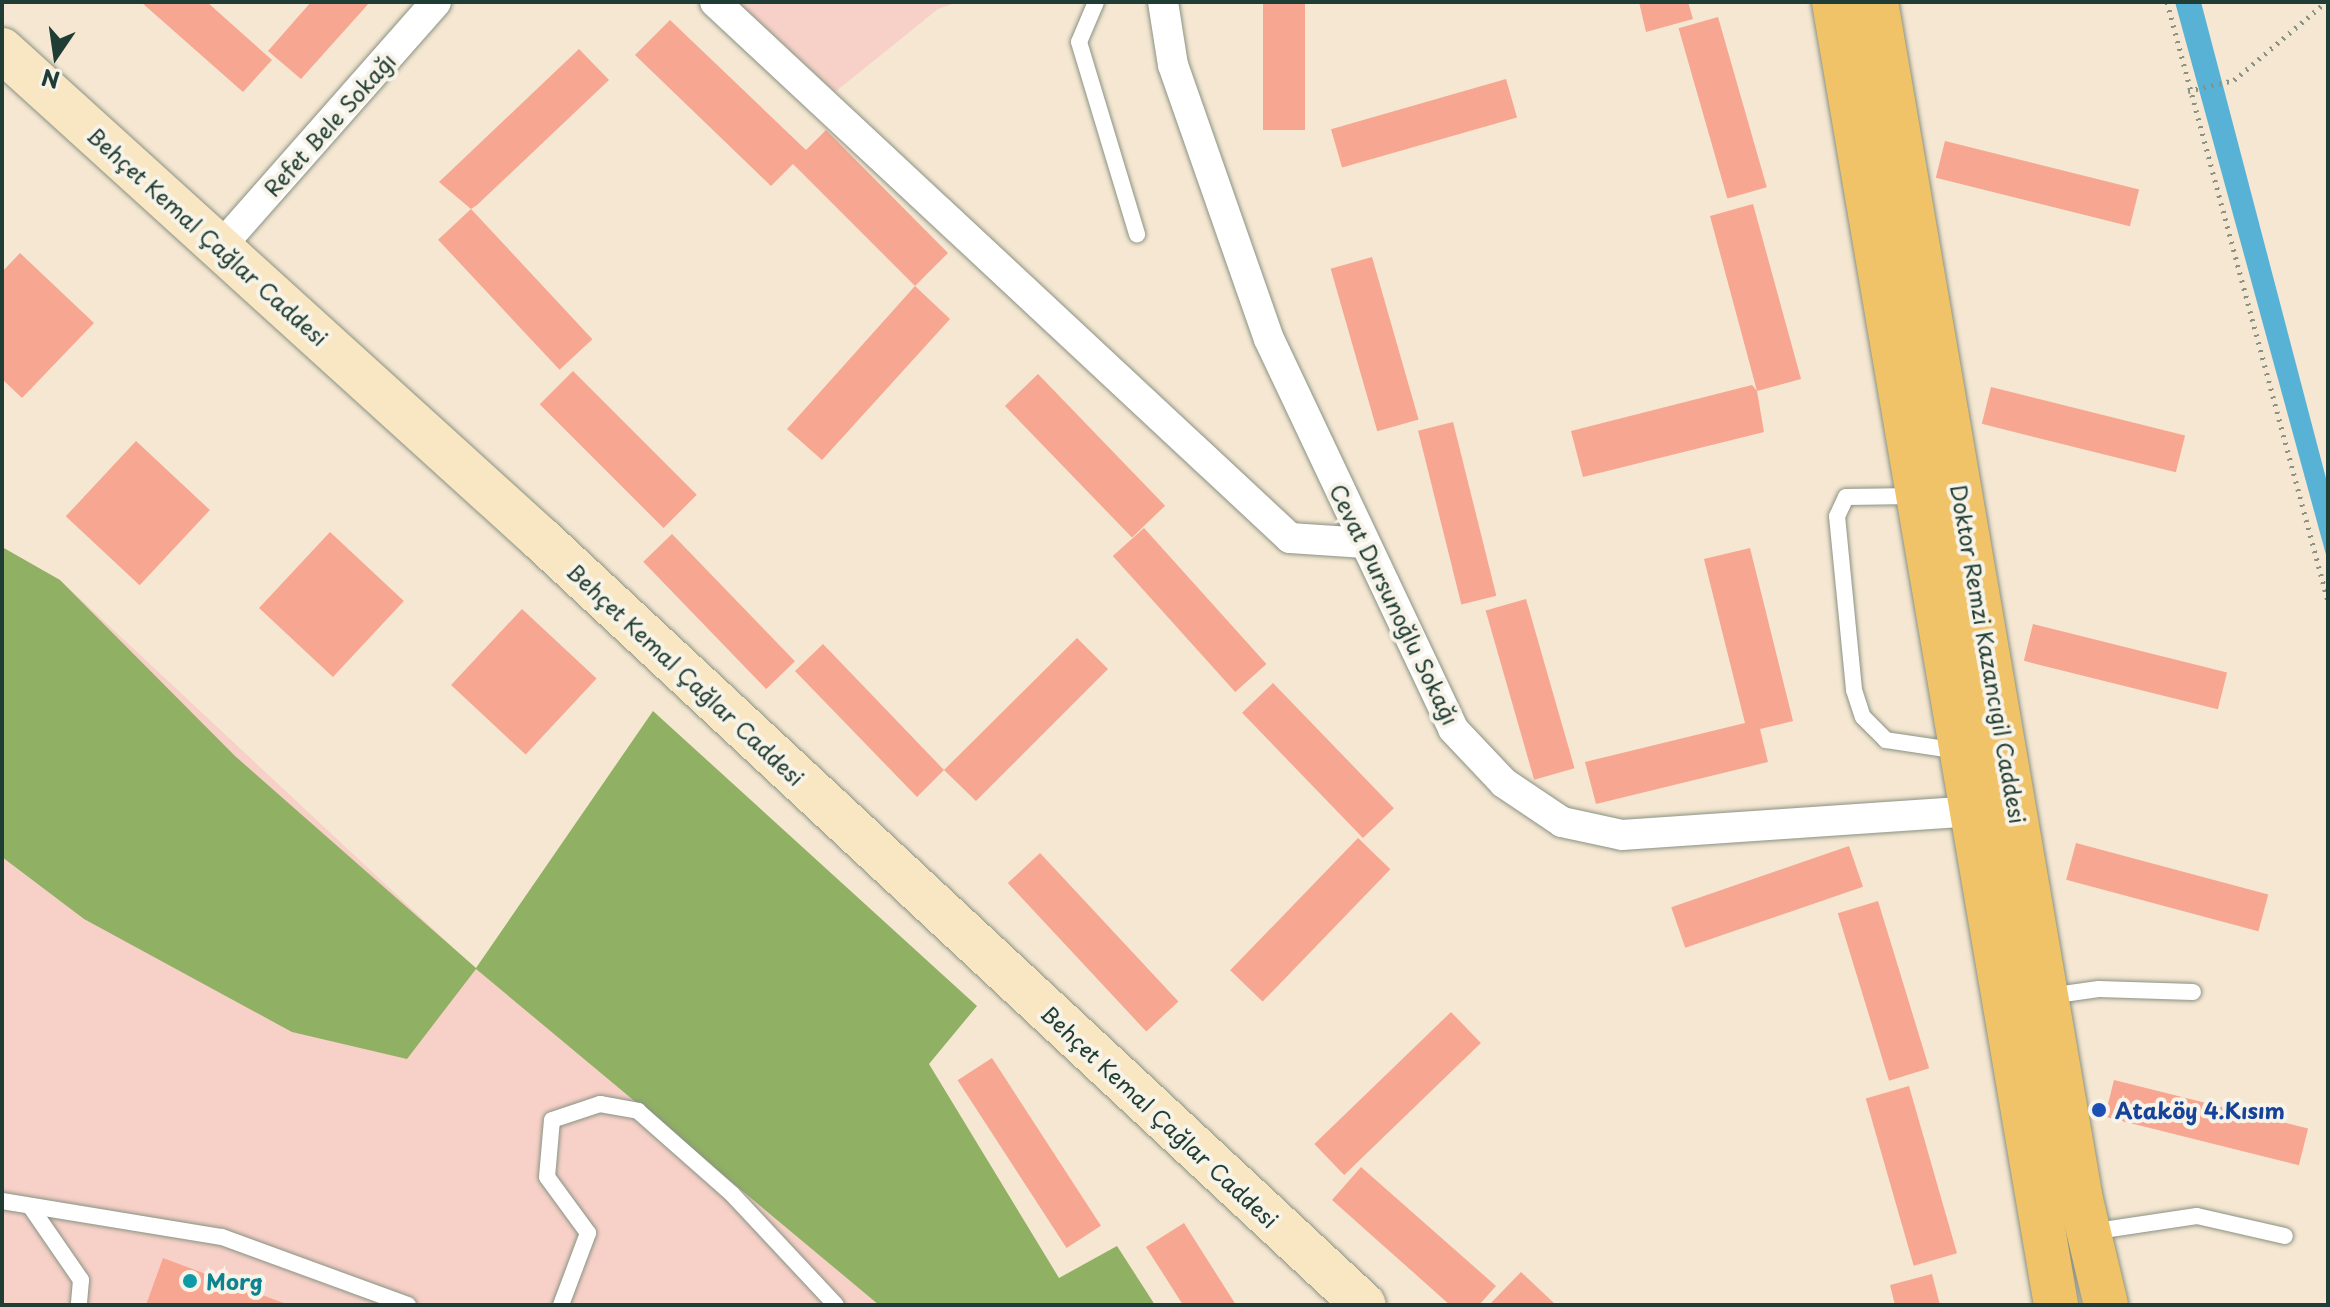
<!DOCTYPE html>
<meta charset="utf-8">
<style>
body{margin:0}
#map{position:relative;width:2330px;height:1307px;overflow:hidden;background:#f5e7d2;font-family:"Playpen Sans",sans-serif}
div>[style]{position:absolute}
.built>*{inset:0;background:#f7d1c8}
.forest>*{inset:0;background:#90b064}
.water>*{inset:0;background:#57b2d5}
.building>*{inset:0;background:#f7a691;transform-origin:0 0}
.path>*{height:5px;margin-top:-2.5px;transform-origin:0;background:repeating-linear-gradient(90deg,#8a9283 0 2px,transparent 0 8px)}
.roads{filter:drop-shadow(0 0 2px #8a9283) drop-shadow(0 0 2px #8a9283)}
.lane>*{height:16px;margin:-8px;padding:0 8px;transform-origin:8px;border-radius:8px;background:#fff}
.street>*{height:30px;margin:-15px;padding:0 15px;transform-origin:15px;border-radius:15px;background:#fff}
.secondary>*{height:44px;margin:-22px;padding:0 22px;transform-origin:22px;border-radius:22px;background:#f9e7c3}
.primary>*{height:44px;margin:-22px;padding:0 22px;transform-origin:22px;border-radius:22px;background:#f0c369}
.dots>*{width:22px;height:22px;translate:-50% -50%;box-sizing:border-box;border:4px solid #f7f3e8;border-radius:50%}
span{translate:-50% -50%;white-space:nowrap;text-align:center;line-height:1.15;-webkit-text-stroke:8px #f7f3e8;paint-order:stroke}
.street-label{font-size:22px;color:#1f3d34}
.transit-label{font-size:22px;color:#164399;font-weight:700}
.left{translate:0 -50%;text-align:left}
.culture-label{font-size:22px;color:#0d838f;font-weight:700}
.frame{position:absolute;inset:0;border:4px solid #1f3d34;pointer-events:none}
.north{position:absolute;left:16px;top:16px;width:80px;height:80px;-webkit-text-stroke:6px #f7f3e8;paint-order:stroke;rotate:193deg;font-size:22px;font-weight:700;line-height:32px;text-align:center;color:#1f3d34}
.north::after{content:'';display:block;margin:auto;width:28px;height:36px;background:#1f3d34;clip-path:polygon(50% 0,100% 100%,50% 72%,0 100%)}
</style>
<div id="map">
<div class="built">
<div style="clip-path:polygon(738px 2px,958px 2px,938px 9px,835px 92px)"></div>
<div style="clip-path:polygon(2px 547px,60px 580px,476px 969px,879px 1305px,2px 1305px)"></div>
</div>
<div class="forest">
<div style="clip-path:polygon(2px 547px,60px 580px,235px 756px,476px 968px,653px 711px,977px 1006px,929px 1064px,1059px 1278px,1117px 1246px,1155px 1305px,879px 1305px,476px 969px,407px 1059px,292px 1032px,84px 919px,2px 857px)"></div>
</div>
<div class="water">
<div style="clip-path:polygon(2175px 2px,2201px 2px,2328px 486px,2328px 562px)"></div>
</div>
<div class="building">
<div style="clip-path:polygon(141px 2px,207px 2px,272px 60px,243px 92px)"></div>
<div style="clip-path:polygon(311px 2px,370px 2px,301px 79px,268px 51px)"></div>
<div style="left:1263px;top:2px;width:42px;height:128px"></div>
<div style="clip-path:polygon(1639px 2px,1688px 2px,1693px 19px,1646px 32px)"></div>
<div style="left:1718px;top:17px;width:177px;height:41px;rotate:74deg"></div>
<div style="clip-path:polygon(670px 20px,806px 150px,826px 130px,948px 253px,915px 286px,950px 319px,822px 460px,787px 429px,915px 286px,793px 164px,771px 186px,635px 55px)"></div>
<div style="clip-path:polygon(579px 49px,609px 80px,477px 205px,471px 209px,439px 182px)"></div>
<div style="left:1506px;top:79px;width:40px;height:182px;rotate:74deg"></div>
<div style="left:1945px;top:141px;width:200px;height:38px;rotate:14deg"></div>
<div style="clip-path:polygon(1753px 204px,1801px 379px,1757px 391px,1764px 432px,1583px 477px,1571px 431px,1752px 385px,1757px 391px,1710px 216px)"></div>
<div style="left:471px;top:209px;width:178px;height:45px;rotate:47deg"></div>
<div style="clip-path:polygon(20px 253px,94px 323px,22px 398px,2px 379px,2px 272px)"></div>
<div style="left:1372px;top:257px;width:169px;height:43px;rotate:74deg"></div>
<div style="left:573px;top:371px;width:175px;height:47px;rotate:45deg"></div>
<div style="left:1038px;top:374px;width:183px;height:46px;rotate:46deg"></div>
<div style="left:1991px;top:387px;width:200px;height:38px;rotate:14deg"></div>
<div style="left:1453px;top:422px;width:179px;height:36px;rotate:76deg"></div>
<div style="left:136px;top:441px;width:101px;height:103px;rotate:43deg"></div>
<div style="left:1144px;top:528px;width:183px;height:42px;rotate:48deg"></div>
<div style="left:330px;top:532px;width:101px;height:104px;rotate:43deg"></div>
<div style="left:672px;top:534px;width:177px;height:40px;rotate:46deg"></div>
<div style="clip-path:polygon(1750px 548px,1793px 721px,1760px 729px,1768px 762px,1596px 804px,1585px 762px,1745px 723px,1704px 559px)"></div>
<div style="left:1526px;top:599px;width:176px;height:42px;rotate:74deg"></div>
<div style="left:522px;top:609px;width:102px;height:104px;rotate:43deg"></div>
<div style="left:2033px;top:624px;width:200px;height:38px;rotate:14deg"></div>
<div style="clip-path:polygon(1077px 638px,1108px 669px,976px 801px,944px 770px,917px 797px,795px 671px,823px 644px,944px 770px)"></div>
<div style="left:1273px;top:683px;width:174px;height:43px;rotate:46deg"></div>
<div style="left:1358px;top:838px;width:45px;height:184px;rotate:44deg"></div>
<div style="left:2076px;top:843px;width:199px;height:38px;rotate:15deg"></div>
<div style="left:1849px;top:846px;width:43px;height:188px;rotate:71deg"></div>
<div style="left:1040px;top:853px;width:203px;height:44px;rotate:47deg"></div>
<div style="left:1878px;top:901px;width:175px;height:42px;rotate:73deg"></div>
<div style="left:1451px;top:1012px;width:43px;height:190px;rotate:46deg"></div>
<div style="left:992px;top:1058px;width:200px;height:41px;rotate:57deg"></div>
<div style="left:2114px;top:1080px;width:200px;height:38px;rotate:14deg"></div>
<div style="left:1909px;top:1086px;width:174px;height:45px;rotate:74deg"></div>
<div style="clip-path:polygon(1361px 1167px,1496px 1286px,1479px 1305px,1450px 1305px,1332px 1200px)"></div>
<div style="clip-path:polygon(1184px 1223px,1236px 1305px,1183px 1305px,1146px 1247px)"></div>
<div style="clip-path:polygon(163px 1258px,289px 1305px,146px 1305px)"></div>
<div style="clip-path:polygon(1521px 1272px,1556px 1305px,1489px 1305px)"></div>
<div style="clip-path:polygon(1932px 1274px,1940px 1305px,1895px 1305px,1890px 1285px)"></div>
</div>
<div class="path">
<div style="left:2167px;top:2px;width:620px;rotate:74.96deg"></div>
<div style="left:2188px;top:91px;width:47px;rotate:-13.4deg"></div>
<div style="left:2234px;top:80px;width:121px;rotate:-40.3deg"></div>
</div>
<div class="roads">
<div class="lane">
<div style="left:1096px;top:2px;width:43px;rotate:113deg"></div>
<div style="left:1079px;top:42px;width:201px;rotate:73.2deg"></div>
<div style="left:1915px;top:496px;width:69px;rotate:179.2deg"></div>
<div style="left:1846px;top:497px;width:21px;rotate:115deg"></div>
<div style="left:1837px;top:516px;width:175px;rotate:84.4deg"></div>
<div style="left:1854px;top:690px;width:28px;rotate:72deg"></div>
<div style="left:1863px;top:717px;width:33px;rotate:45deg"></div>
<div style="left:1886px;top:740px;width:74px;rotate:8.6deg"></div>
<div style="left:2049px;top:996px;width:50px;rotate:-8deg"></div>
<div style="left:2099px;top:989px;width:94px;rotate:1.8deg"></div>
<div style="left:2px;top:1201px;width:223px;rotate:9.3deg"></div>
<div style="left:222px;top:1237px;width:198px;rotate:20.1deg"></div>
<div style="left:30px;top:1206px;width:90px;rotate:55.4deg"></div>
<div style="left:81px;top:1280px;width:25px;rotate:95deg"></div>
<div style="left:2090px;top:1232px;width:108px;rotate:-8.5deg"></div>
<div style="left:2197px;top:1216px;width:90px;rotate:12.8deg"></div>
<div style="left:561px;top:1305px;width:77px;rotate:-69.4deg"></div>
<div style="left:588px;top:1233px;width:69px;rotate:-126.2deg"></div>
<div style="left:547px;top:1177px;width:57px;rotate:-85deg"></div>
<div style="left:552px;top:1120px;width:51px;rotate:-18.4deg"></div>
<div style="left:600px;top:1104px;width:39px;rotate:10deg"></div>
<div style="left:638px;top:1111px;width:125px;rotate:41.4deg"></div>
<div style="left:732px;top:1194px;width:152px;rotate:46.9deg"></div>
</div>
<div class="street">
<div style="left:715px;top:2px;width:786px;rotate:42.99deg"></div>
<div style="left:1290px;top:538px;width:75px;rotate:3.8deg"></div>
<div style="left:1163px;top:2px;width:64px;rotate:81deg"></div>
<div style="left:1173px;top:65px;width:290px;rotate:70.7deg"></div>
<div style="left:1269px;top:339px;width:431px;rotate:64.7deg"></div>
<div style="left:1453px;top:729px;width:74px;rotate:46.6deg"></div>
<div style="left:1504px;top:783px;width:70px;rotate:33.9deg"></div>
<div style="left:1562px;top:822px;width:61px;rotate:12.2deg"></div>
<div style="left:1622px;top:835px;width:353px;rotate:-3.9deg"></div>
<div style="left:221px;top:246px;width:325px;rotate:-48.6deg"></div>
</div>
<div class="secondary">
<div style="left:2px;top:50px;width:728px;rotate:42.22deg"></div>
<div style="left:541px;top:539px;width:1124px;rotate:42.95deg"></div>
</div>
<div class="primary">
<div style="left:1834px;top:2px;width:1322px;rotate:80.33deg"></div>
<div style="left:1876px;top:2px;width:1215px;rotate:80.29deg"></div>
<div style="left:2081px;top:1200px;width:108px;rotate:76.6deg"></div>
</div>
</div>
<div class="dots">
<div style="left:2099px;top:1110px;background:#1a4fb4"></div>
<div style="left:190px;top:1281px;background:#0f9aa8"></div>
</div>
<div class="street-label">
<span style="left:329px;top:124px;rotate:-48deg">Refet Bele Sokağı</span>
<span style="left:208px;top:236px;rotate:42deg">Behçet Kemal Çağlar Caddesi</span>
<span style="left:1395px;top:604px;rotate:64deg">Cevat Dursunoğlu Sokağı</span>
<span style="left:1989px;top:654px;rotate:80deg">Doktor Remzi Kazancıgil Caddesi</span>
<span style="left:686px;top:674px;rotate:43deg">Behçet Kemal Çağlar Caddesi</span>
<span style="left:1160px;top:1116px;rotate:43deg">Behçet Kemal Çağlar Caddesi</span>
</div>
<div class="transit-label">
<span class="left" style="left:2115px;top:1110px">Ataköy 4.Kısım</span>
</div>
<div class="culture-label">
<span class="left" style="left:206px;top:1281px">Morg</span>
</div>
<div class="frame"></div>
<div class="north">N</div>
</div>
